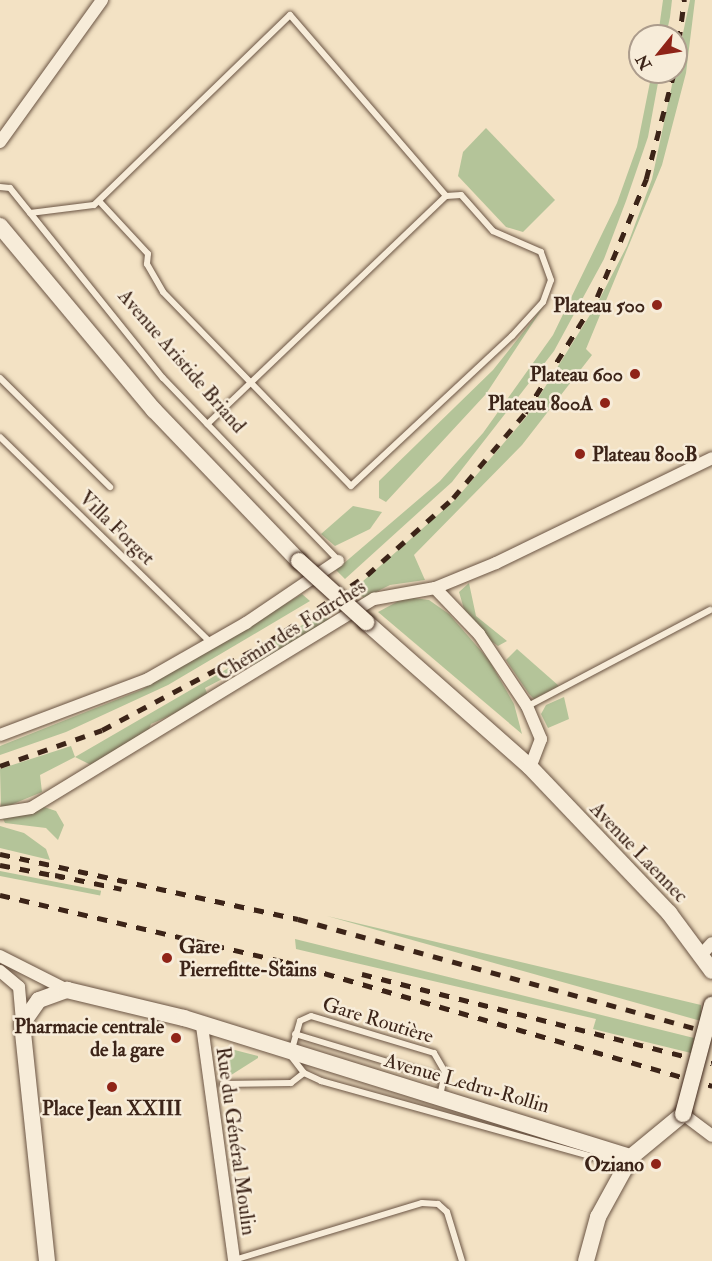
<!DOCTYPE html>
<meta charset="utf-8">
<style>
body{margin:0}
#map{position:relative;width:712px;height:1261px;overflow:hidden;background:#f3e2c4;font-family:"IM FELL Double Pica",serif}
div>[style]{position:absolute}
.green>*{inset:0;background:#b4c499;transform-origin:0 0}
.roads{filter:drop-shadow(0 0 2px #6a5443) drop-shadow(0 0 2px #6a5443)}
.lane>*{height:6px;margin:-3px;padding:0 3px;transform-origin:3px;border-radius:3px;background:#f7ecd9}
.street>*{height:12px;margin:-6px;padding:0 6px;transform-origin:6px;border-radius:6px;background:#f7ecd9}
.secondary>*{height:16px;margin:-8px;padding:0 8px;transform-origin:8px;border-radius:8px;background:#f7ecd9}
.rail>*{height:4.5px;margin-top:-2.25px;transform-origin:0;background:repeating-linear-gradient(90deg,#3c2418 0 10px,transparent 0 20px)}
.bridges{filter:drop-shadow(0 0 2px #3c2418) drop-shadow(0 0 2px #3c2418)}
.secondary-bridge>*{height:16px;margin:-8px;padding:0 8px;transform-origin:8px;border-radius:8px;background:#f7ecd9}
.dots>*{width:16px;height:16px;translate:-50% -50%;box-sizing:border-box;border:3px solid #f7ecd9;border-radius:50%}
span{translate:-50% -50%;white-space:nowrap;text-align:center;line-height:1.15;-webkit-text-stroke:5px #f7ecd9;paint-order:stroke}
.poi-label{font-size:20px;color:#3c2418;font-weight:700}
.right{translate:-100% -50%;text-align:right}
.left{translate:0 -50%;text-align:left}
.street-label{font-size:20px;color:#3c2418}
.north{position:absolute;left:628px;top:24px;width:60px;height:60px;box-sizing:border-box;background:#f7ecd9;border:2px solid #ac9c8c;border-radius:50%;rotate:240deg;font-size:16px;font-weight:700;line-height:24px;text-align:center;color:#3c2418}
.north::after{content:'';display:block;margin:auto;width:21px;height:27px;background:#8f2418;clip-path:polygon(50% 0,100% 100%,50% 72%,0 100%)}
</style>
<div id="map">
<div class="green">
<div style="clip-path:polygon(663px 0,672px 0,670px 17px,666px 36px,658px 36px)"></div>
<div style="clip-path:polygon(690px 0,695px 0,686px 73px,662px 165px,586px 349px,592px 355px,522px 445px,414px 555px,425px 580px,390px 585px,364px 598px,354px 589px,456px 499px,527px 416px,598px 302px,627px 246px,652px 179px)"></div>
<div style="clip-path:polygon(652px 72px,660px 72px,648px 137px,626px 201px,604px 259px,554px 351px,452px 482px,345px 579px,336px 570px,440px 481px,483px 433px,553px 335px,617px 203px,637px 147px)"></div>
<div style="clip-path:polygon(486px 128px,555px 200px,523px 232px,506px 227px,458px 176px,463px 152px)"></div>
<div style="clip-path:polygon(544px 306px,486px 394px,386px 502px,379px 498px,379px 481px,493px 370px)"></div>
<div style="clip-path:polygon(353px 506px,382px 512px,370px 529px,335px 546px,321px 534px)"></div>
<div style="clip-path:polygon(469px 583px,476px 616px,507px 641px,498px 646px,491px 641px,464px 609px,459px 592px)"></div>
<div style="clip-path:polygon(302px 594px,310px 601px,168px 685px,66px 732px,0 755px,0 746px,141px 690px)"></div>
<div style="clip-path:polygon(406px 597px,429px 600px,449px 614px,489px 660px,514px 704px,522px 734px,378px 612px)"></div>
<div style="clip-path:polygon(323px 613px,335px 624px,259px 669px,251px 664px,205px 688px,209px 698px,151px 724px,147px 734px,93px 766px,75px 757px,40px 775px,42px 792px,1px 809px,0 769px,71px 746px,75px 757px)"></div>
<div style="clip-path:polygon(517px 649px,559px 686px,534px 699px,529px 694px,506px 660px)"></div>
<div style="clip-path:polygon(564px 697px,569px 719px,548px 728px,541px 714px,546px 705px)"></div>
<div style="clip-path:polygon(41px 806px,56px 811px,64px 825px,58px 840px,46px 828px,5px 823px,2px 817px)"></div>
<div style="clip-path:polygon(0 826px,24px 833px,46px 849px,50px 860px,0 848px)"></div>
<div style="left:0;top:871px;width:103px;height:5px;rotate:11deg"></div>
<div style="clip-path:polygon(327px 916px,701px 1005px,701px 1021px)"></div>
<div style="clip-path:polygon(295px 939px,694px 1038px,691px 1053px,593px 1029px,596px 1019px,296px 949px)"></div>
<div style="clip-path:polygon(227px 1048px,258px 1056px,258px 1058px,228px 1077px,220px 1076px,217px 1054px)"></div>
</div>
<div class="roads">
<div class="lane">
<div style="left:0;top:187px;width:10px;rotate:6deg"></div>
<div style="left:10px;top:188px;width:244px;rotate:51.2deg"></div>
<div style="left:163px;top:378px;width:252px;rotate:46.1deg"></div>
<div style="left:99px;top:201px;width:72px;rotate:47.2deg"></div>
<div style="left:148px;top:254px;width:10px;rotate:96deg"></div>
<div style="left:147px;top:264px;width:32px;rotate:60deg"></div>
<div style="left:163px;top:292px;width:270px;rotate:45.9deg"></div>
<div style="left:351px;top:486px;width:220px;rotate:-43deg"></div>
<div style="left:512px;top:336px;width:46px;rotate:-47.6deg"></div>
<div style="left:543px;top:302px;width:23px;rotate:-70deg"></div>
<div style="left:551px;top:280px;width:30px;rotate:-110deg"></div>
<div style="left:541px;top:252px;width:52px;rotate:-156.4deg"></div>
<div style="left:493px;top:231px;width:48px;rotate:-131.6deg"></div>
<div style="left:461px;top:195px;width:15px;rotate:176deg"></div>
<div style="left:30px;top:213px;width:64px;rotate:-7.1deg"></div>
<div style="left:94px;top:205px;width:273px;rotate:-44.1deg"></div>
<div style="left:290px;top:15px;width:239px;rotate:49.2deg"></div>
<div style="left:446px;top:196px;width:330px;rotate:136.3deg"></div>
<div style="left:0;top:378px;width:155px;rotate:44.7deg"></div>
<div style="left:0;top:437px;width:295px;rotate:44.3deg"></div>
<div style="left:528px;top:706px;width:206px;rotate:-27.8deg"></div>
<div style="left:295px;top:1034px;width:156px;rotate:16.8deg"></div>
<div style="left:223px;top:1084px;width:68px;rotate:-0.8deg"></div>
<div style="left:291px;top:1083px;width:16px;rotate:-38deg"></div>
<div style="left:440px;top:1096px;width:25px;rotate:-78deg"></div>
<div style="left:445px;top:1072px;width:22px;rotate:-120deg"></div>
<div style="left:434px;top:1053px;width:128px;rotate:-163.3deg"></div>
<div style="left:311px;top:1016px;width:12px;rotate:156deg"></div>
<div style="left:300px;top:1021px;width:35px;rotate:106deg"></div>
<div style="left:290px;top:1055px;width:23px;rotate:52deg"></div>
<div style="left:304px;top:1073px;width:19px;rotate:25deg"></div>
<div style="left:321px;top:1081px;width:286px;rotate:15.6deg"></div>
<div style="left:596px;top:1158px;width:23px;rotate:2deg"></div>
<div style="left:234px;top:1260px;width:196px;rotate:-16.9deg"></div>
<div style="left:422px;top:1203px;width:16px;rotate:4deg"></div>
<div style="left:438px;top:1204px;width:12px;rotate:42deg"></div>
<div style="left:447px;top:1212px;width:51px;rotate:73deg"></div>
</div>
<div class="street">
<div style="left:0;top:142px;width:175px;rotate:-54.3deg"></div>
<div style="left:435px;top:588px;width:64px;rotate:46.3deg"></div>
<div style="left:479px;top:634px;width:87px;rotate:56.3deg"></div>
<div style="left:527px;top:706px;width:36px;rotate:67deg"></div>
<div style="left:541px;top:739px;width:30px;rotate:111deg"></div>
<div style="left:0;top:735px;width:158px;rotate:-20.7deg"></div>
<div style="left:148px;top:679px;width:113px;rotate:-29.7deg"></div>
<div style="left:246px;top:623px;width:111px;rotate:-34deg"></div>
<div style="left:0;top:813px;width:31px;rotate:-9deg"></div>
<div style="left:31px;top:808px;width:402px;rotate:-31.4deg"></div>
<div style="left:374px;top:599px;width:62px;rotate:-10.2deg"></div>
<div style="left:435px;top:588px;width:66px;rotate:-22.3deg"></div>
<div style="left:496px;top:563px;width:240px;rotate:-25.9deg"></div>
<div style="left:703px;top:953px;width:13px;rotate:-48deg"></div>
<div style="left:0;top:956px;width:75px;rotate:26.9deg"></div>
<div style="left:0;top:971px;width:25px;rotate:40deg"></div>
<div style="left:19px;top:987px;width:37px;rotate:85deg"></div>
<div style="left:202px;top:1026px;width:237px;rotate:82.2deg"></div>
<div style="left:683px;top:1114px;width:36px;rotate:37deg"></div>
</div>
<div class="secondary">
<div style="left:0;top:226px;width:240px;rotate:50.1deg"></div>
<div style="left:154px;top:410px;width:209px;rotate:46.2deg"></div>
<div style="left:366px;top:622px;width:219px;rotate:41.5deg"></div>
<div style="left:530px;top:767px;width:202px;rotate:46.4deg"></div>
<div style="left:669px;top:913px;width:72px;rotate:53.4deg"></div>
<div style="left:47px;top:1261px;width:238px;rotate:-96deg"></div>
<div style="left:22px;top:1024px;width:29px;rotate:-55deg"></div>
<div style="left:39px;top:1000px;width:30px;rotate:-20deg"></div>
<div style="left:67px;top:990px;width:120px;rotate:13.5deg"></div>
<div style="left:184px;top:1018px;width:468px;rotate:17.3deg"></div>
<div style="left:586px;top:1261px;width:46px;rotate:-74.7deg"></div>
<div style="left:598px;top:1217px;width:68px;rotate:-61.2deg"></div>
<div style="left:631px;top:1157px;width:67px;rotate:-39.6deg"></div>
</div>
</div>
<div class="rail">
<div style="left:676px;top:61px;width:62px;rotate:-82.5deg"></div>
<div style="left:0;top:766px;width:108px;rotate:-19.4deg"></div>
<div style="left:102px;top:730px;width:188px;rotate:-27.9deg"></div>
<div style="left:268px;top:642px;width:120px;rotate:-34.1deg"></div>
<div style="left:367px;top:575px;width:115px;rotate:-41.8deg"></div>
<div style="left:453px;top:498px;width:111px;rotate:-49.7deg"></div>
<div style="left:525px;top:413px;width:137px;rotate:-58.2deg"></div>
<div style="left:597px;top:297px;width:128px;rotate:-67.4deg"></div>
<div style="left:646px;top:179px;width:111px;rotate:-75.3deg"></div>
<div style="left:0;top:854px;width:305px;rotate:12.3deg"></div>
<div style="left:298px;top:919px;width:429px;rotate:15.4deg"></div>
<div style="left:0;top:865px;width:64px;rotate:10.8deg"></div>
<div style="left:55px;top:875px;width:68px;rotate:11.8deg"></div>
<div style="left:0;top:895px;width:294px;rotate:13.2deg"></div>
<div style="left:286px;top:962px;width:444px;rotate:16.2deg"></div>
<div style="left:362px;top:974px;width:361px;rotate:14.3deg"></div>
</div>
<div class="bridges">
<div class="secondary-bridge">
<div style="left:299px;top:561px;width:91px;rotate:42.3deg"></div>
<div style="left:683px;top:1114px;width:113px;rotate:-75.1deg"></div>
</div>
</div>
<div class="dots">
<div style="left:657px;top:305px;background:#8f2418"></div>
<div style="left:635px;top:374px;background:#8f2418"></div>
<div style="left:605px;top:403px;background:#8f2418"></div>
<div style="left:580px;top:454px;background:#8f2418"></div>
<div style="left:167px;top:958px;background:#8f2418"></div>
<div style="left:176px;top:1038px;background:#8f2418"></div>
<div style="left:112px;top:1087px;background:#8f2418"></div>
<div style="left:656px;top:1164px;background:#8f2418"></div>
</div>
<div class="poi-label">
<span class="right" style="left:645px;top:305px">Plateau 500</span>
<span class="right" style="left:623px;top:374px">Plateau 600</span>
<span class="right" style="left:593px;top:403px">Plateau 800A</span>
<span class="left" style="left:592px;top:454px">Plateau 800B</span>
<span class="left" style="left:179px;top:958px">Gare<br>Pierrefitte-Stains</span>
<span class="right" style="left:164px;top:1038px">Pharmacie centrale<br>de la gare</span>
<span style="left:112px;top:1108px">Place Jean XXIII</span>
<span class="right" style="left:644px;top:1164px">Oziano</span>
</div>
<div class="street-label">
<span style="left:182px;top:361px;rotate:49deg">Avenue Aristide Briand</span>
<span style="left:117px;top:528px;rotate:44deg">Villa Forget</span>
<span style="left:291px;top:630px;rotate:-32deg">Chemin des Fourches</span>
<span style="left:639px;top:852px;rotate:46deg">Avenue Laennec</span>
<span style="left:378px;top:1020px;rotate:17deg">Gare Routière</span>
<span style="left:467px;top:1083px;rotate:16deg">Avenue Ledru-Rollin</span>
<span style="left:236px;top:1141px;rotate:82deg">Rue du Général Moulin</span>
</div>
<div class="north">N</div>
</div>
